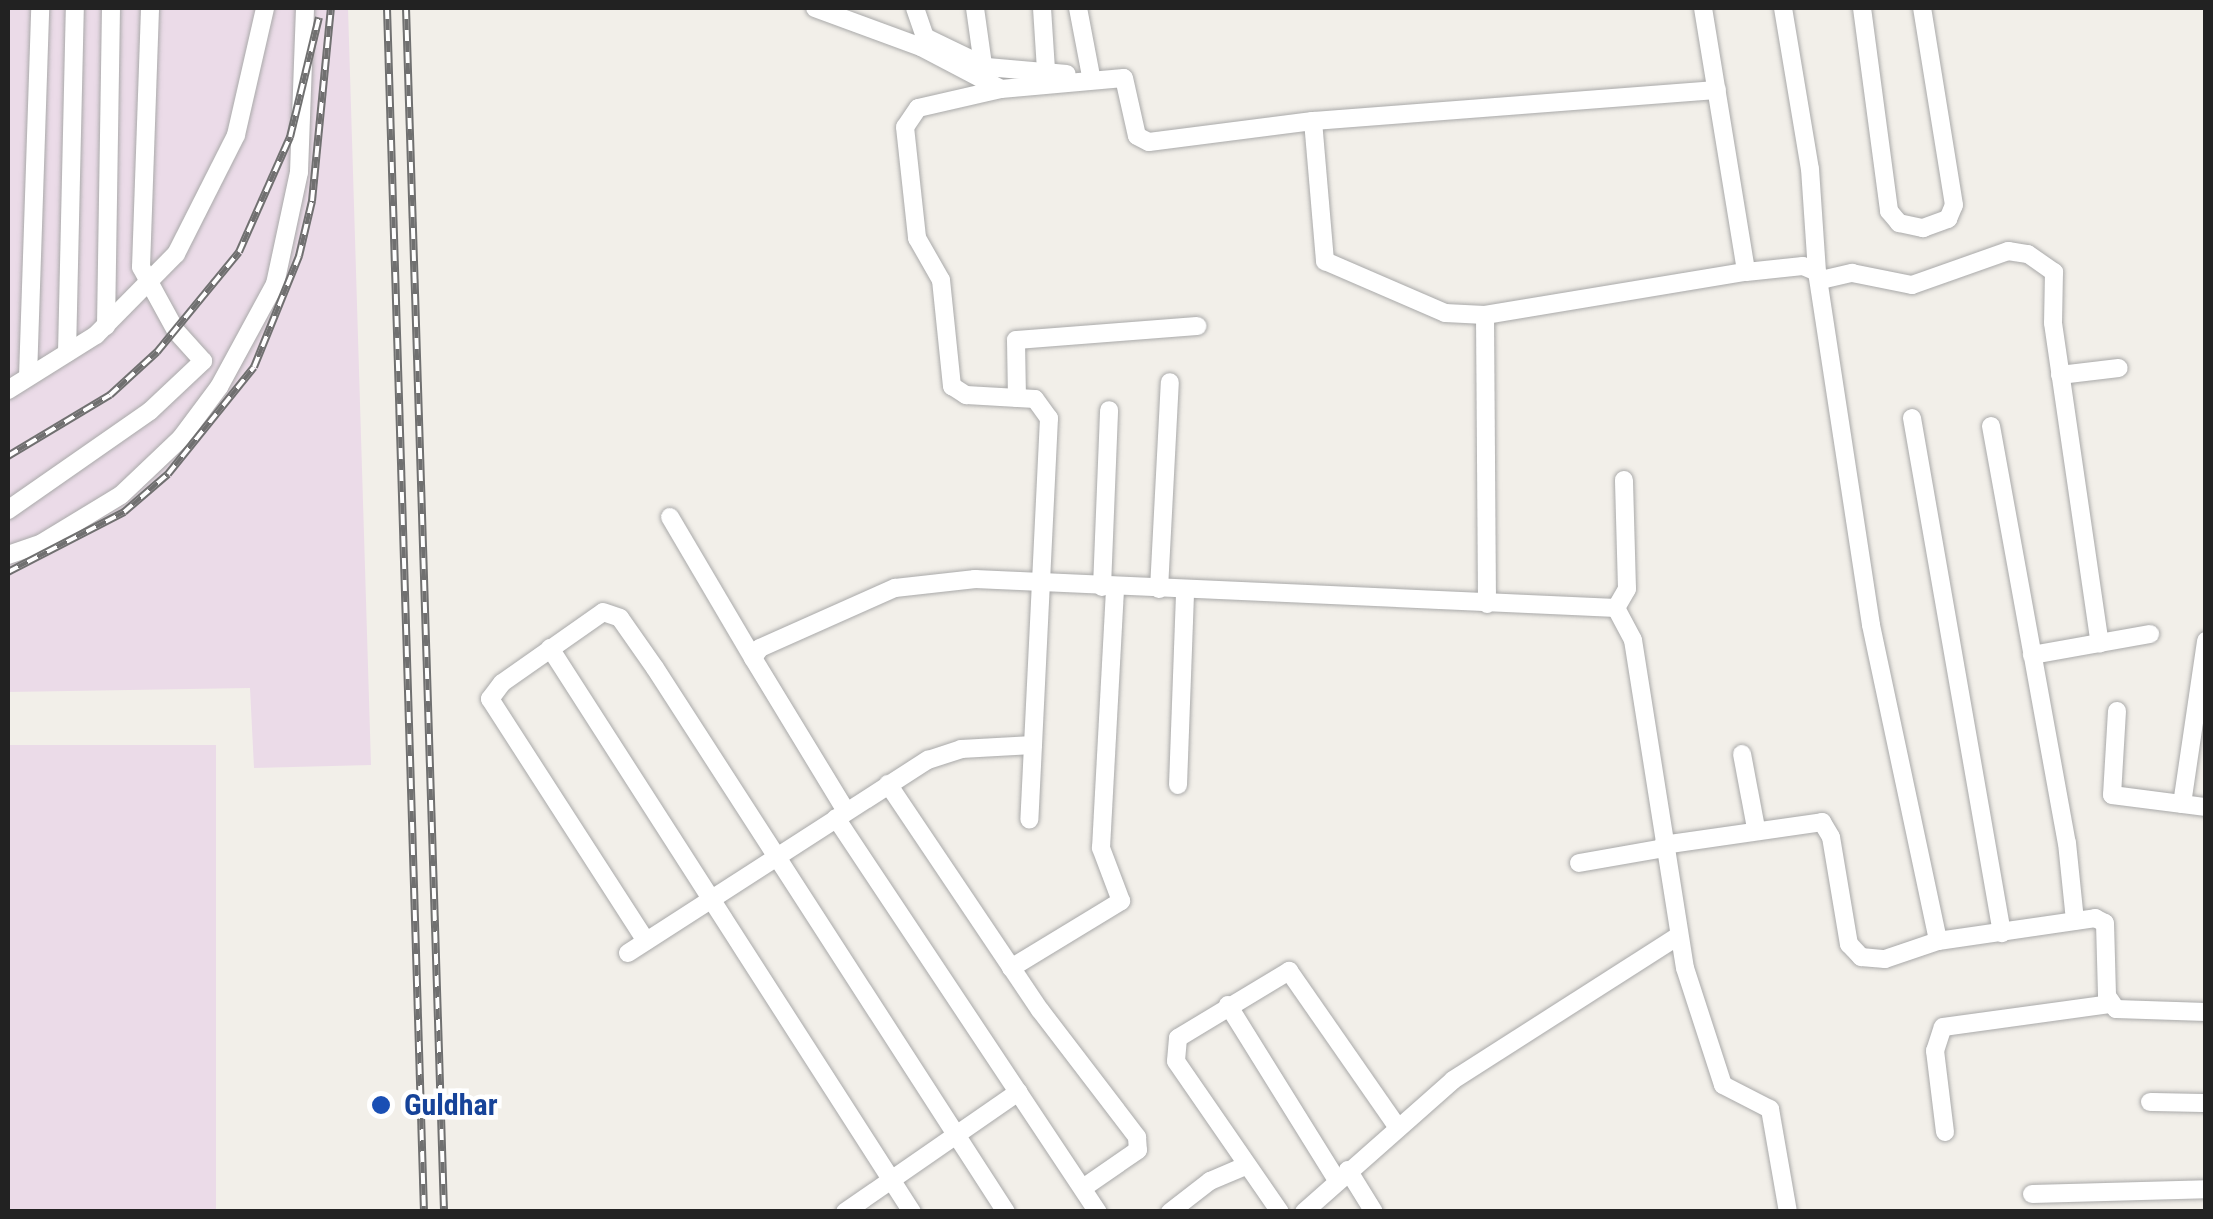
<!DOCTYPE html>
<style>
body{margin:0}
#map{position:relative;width:2213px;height:1219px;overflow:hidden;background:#f2efe9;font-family:"Roboto Condensed",sans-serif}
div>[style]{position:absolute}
.industrial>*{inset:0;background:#ebdbe8;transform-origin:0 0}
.roads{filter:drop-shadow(0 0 2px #a9a9a9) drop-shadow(0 0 2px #a9a9a9)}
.minor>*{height:18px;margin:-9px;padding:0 9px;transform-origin:9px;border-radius:9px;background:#fff}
.rail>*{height:8px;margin-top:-4px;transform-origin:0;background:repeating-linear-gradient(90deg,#fff 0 11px,#707070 0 22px);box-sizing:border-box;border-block:2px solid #707070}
.dots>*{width:28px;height:28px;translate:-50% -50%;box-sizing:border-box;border:5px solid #fff;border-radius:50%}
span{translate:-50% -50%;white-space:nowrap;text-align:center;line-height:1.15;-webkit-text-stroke:9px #fff;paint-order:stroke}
.transit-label{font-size:30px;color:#164399;font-weight:700}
.left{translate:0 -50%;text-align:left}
.frame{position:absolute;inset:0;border:10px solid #222;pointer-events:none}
</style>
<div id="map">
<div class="industrial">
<div style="clip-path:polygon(8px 8px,348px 8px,371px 765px,254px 768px,250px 688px,8px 692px)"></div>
<div style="left:216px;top:745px;width:466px;height:208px;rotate:90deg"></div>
</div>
<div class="roads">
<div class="minor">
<div style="left:815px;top:8px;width:113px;rotate:20.2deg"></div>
<div style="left:921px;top:47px;width:90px;rotate:27.7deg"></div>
<div style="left:1001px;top:89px;width:123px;rotate:-5.1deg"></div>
<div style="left:1124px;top:78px;width:59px;rotate:77.4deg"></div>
<div style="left:1137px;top:136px;width:13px;rotate:27deg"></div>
<div style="left:1149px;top:142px;width:165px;rotate:-7.3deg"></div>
<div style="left:1313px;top:121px;width:405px;rotate:-4.4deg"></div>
<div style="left:915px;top:8px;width:31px;rotate:71deg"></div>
<div style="left:925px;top:37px;width:69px;rotate:25.8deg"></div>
<div style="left:987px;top:67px;width:80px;rotate:5deg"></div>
<div style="left:975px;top:8px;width:58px;rotate:82deg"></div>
<div style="left:1042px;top:8px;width:62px;rotate:86.3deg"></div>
<div style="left:1078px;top:8px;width:69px;rotate:79.2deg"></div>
<div style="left:1703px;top:8px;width:267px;rotate:80.7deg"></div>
<div style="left:1783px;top:8px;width:163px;rotate:80.5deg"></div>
<div style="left:1810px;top:169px;width:103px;rotate:86.1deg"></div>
<div style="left:1862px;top:8px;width:205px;rotate:82.4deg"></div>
<div style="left:1889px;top:211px;width:16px;rotate:50deg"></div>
<div style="left:1899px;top:223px;width:25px;rotate:12deg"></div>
<div style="left:1923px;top:228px;width:27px;rotate:-20deg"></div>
<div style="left:1948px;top:219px;width:15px;rotate:-67deg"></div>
<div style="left:1954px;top:205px;width:200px;rotate:-99.2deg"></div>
<div style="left:1001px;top:89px;width:85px;rotate:167.1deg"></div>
<div style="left:918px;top:108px;width:23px;rotate:124deg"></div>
<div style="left:905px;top:127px;width:112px;rotate:83.8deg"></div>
<div style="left:917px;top:238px;width:48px;rotate:60.3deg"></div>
<div style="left:941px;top:280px;width:107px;rotate:84.1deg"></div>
<div style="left:952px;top:386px;width:17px;rotate:33deg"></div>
<div style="left:966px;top:395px;width:69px;rotate:3.3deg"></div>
<div style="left:1035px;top:399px;width:24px;rotate:54deg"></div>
<div style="left:1049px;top:418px;width:402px;rotate:92.8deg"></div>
<div style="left:1313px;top:121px;width:141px;rotate:85.1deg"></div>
<div style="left:1325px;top:261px;width:131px;rotate:23.4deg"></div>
<div style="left:1445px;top:313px;width:40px;rotate:2.9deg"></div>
<div style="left:1485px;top:315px;width:265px;rotate:-9.4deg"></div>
<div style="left:1746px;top:272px;width:57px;rotate:-6deg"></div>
<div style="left:1803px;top:266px;width:15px;rotate:23deg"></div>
<div style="left:1817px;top:272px;width:357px;rotate:81.3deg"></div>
<div style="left:1871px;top:625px;width:323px;rotate:78deg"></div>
<div style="left:1821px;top:280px;width:32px;rotate:-13deg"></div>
<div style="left:1852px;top:273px;width:61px;rotate:11.3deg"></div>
<div style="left:1912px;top:285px;width:102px;rotate:-19.5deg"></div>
<div style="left:2008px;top:251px;width:20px;rotate:9deg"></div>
<div style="left:2028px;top:254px;width:32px;rotate:35deg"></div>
<div style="left:2054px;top:272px;width:51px;rotate:91.1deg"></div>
<div style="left:2053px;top:323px;width:324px;rotate:81.7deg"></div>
<div style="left:1485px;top:315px;width:289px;rotate:89.6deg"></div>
<div style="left:106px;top:326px;width:318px;rotate:-89.1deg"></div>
<div style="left:67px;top:353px;width:345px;rotate:-88.7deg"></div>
<div style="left:2060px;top:375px;width:59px;rotate:-6.8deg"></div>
<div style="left:28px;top:377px;width:369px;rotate:-88.1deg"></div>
<div style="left:8px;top:390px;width:104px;rotate:-32deg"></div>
<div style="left:96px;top:335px;width:114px;rotate:-45.4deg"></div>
<div style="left:176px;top:254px;width:133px;rotate:-63.2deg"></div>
<div style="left:236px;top:135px;width:130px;rotate:-77.1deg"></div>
<div style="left:1017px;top:398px;width:58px;rotate:-91deg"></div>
<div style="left:1016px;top:340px;width:182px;rotate:-4.4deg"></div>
<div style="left:1912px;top:418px;width:523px;rotate:80.09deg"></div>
<div style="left:1991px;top:426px;width:424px;rotate:79.7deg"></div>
<div style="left:2067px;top:843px;width:78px;rotate:84.1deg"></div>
<div style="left:8px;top:510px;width:173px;rotate:-34.9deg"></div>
<div style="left:150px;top:411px;width:73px;rotate:-43.3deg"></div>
<div style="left:203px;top:361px;width:40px;rotate:-132deg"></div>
<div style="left:176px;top:331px;width:73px;rotate:-118.7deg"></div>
<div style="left:141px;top:267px;width:259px;rotate:-88deg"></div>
<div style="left:670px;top:517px;width:164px;rotate:59.5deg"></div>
<div style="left:8px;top:555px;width:36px;rotate:-19deg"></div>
<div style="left:42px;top:543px;width:92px;rotate:-31.3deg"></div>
<div style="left:121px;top:495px;width:83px;rotate:-43.5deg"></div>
<div style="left:181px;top:438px;width:64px;rotate:-53.3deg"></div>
<div style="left:219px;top:387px;width:117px;rotate:-61.5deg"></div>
<div style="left:275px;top:284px;width:115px;rotate:-77.9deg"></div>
<div style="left:299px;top:172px;width:164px;rotate:-87.9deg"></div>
<div style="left:1102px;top:587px;width:177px;rotate:-87.7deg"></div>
<div style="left:1159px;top:589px;width:207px;rotate:-87deg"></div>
<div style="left:1616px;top:608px;width:22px;rotate:-60deg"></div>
<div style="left:1627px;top:589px;width:109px;rotate:-91.6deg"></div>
<div style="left:550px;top:648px;width:670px;rotate:57.31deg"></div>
<div style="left:2032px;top:655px;width:120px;rotate:-10.1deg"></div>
<div style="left:2117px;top:711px;width:84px;rotate:93.4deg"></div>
<div style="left:2112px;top:795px;width:95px;rotate:7.3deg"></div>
<div style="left:1742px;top:754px;width:75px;rotate:79.3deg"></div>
<div style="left:888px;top:784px;width:272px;rotate:56.1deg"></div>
<div style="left:1040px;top:1010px;width:160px;rotate:52.6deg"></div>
<div style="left:1137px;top:1137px;width:13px;rotate:86deg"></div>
<div style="left:1138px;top:1150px;width:67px;rotate:145.4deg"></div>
<div style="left:1178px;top:785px;width:194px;rotate:-87.9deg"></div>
<div style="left:2182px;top:804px;width:165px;rotate:-81.6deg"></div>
<div style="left:846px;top:811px;width:179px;rotate:-121.3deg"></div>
<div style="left:753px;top:658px;width:12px;rotate:-55deg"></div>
<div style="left:760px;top:648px;width:148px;rotate:-24deg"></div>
<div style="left:895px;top:588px;width:81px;rotate:-6.4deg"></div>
<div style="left:975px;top:579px;width:642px;rotate:2.59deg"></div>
<div style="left:1616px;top:608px;width:36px;rotate:62deg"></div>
<div style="left:1633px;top:640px;width:332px;rotate:81deg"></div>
<div style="left:1685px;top:968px;width:123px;rotate:72deg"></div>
<div style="left:1723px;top:1085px;width:53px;rotate:27.1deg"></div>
<div style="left:1770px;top:1109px;width:105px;rotate:80.1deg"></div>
<div style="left:836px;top:818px;width:473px;rotate:56.4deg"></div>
<div style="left:1663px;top:845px;width:161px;rotate:-8.2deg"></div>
<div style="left:1822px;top:822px;width:17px;rotate:59deg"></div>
<div style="left:1831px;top:837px;width:109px;rotate:80.5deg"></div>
<div style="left:1849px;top:944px;width:18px;rotate:47deg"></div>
<div style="left:1861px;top:957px;width:24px;rotate:5deg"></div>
<div style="left:1885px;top:959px;width:56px;rotate:-18.8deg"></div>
<div style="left:1938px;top:941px;width:159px;rotate:-8.3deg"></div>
<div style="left:2095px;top:918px;width:11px;rotate:27deg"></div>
<div style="left:2105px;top:923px;width:73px;rotate:88.4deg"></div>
<div style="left:2107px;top:996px;width:16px;rotate:55deg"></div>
<div style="left:2116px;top:1009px;width:90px;rotate:1.9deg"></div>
<div style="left:1579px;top:863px;width:86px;rotate:-10deg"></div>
<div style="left:646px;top:941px;width:288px;rotate:-122.8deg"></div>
<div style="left:490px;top:699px;width:20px;rotate:-53deg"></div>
<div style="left:502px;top:683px;width:123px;rotate:-35.1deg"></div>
<div style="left:603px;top:612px;width:18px;rotate:19deg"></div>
<div style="left:620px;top:618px;width:61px;rotate:55deg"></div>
<div style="left:655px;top:668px;width:647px;rotate:57.17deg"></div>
<div style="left:628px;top:953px;width:357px;rotate:-32.8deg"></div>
<div style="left:928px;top:760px;width:35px;rotate:-18deg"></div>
<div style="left:961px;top:749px;width:72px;rotate:-3.2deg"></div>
<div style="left:1011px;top:968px;width:129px;rotate:-31.3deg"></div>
<div style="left:1121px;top:901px;width:57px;rotate:-110.7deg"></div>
<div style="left:1101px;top:848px;width:261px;rotate:-86.9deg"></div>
<div style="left:1228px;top:1005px;width:206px;rotate:58.1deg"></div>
<div style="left:2150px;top:1102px;width:56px;rotate:1deg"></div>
<div style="left:1945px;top:1132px;width:82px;rotate:-97deg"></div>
<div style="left:1935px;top:1051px;width:25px;rotate:-72deg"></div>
<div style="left:1943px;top:1027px;width:170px;rotate:-7.8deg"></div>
<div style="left:1348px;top:1170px;width:49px;rotate:58.2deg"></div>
<div style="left:2032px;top:1194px;width:174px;rotate:-1.6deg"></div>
<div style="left:845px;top:1212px;width:211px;rotate:-34.7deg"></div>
<div style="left:1170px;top:1212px;width:51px;rotate:-37.8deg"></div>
<div style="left:1210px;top:1181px;width:38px;rotate:-23deg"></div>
<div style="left:1280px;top:1212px;width:183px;rotate:-124.6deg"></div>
<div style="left:1176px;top:1061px;width:23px;rotate:-85deg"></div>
<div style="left:1178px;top:1038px;width:130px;rotate:-31.1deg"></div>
<div style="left:1289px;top:971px;width:188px;rotate:55.2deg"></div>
<div style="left:1304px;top:1212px;width:199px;rotate:-41.5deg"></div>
<div style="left:1453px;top:1080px;width:267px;rotate:-32.6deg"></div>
</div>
</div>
<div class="rail">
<div style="left:387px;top:8px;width:1205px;rotate:88.24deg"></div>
<div style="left:406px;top:8px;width:1205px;rotate:88.19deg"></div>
<div style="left:8px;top:456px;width:119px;rotate:-30.9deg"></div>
<div style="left:110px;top:395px;width:64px;rotate:-42.5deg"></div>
<div style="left:157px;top:352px;width:129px;rotate:-50.6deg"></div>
<div style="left:239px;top:252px;width:126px;rotate:-66.1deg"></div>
<div style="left:290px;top:137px;width:123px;rotate:-76.4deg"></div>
<div style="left:8px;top:572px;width:131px;rotate:-27.3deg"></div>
<div style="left:124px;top:512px;width:58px;rotate:-40.8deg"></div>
<div style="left:168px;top:474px;width:137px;rotate:-51.2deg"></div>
<div style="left:254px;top:367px;width:120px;rotate:-67.9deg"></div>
<div style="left:299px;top:256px;width:57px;rotate:-76.7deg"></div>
<div style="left:312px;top:201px;width:194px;rotate:-84.4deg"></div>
</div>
<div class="dots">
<div style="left:381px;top:1105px;background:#1a4fb4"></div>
</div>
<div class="transit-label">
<span class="left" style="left:404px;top:1105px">Guldhar</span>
</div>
<div class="frame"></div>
</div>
